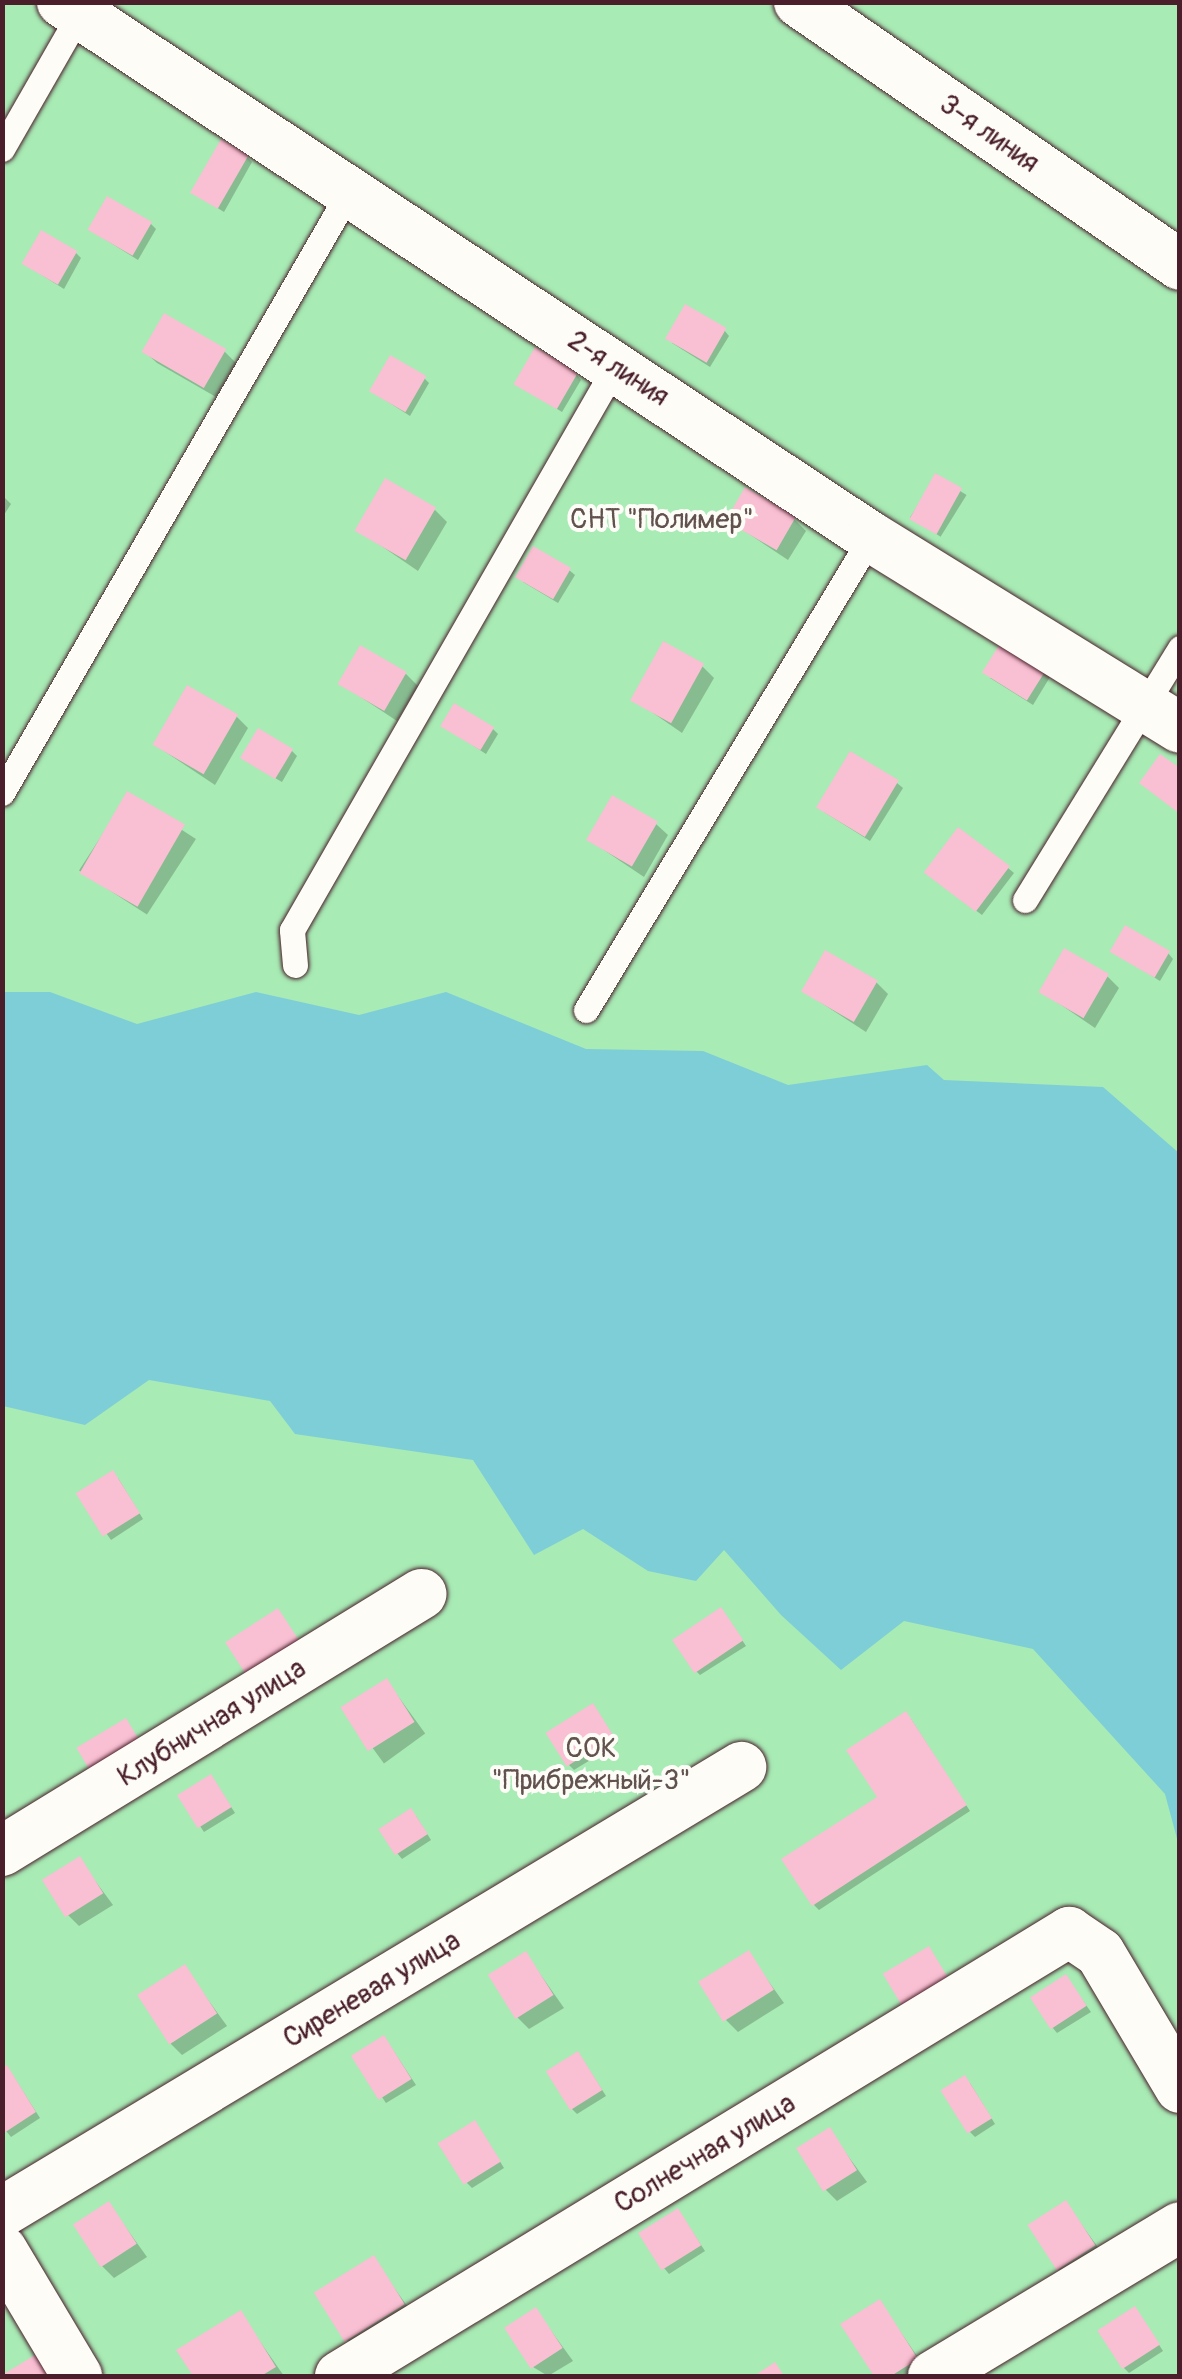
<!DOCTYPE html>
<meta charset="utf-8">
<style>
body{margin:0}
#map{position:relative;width:1182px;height:2379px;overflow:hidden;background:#fdfcf7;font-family:Pangolin,sans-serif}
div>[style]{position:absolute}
.green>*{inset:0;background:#a8ebb5;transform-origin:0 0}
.water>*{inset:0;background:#7eced8}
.shadow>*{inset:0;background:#0003;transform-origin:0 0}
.building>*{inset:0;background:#f9bfd2;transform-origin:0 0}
.roads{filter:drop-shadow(0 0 2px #4a1f2b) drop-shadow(0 0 2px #4a1f2b)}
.lane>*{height:25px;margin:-12.5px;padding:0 12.5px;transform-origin:12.5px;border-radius:12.5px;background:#fdfcf7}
.street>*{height:50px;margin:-25px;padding:0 25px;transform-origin:25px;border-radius:25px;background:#fdfcf7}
span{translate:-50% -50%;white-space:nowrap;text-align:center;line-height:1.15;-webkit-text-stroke:8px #fdfcf7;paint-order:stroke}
.street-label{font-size:28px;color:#4a1f2b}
.park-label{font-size:28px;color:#62524e}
.frame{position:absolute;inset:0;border:5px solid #4a1f2b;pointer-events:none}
</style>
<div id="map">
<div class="green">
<div style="left:3px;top:3px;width:1176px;height:2373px"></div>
</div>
<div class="water">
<div style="clip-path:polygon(3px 992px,50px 992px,137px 1024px,256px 992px,359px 1015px,446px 992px,586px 1049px,703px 1051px,788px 1085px,927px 1065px,944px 1080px,1103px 1087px,1179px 1153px,1179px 1846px,1165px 1794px,1033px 1649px,904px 1621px,841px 1670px,781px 1615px,724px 1550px,696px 1581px,648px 1571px,583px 1529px,534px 1555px,473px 1460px,295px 1434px,270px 1401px,149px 1380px,85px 1425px,3px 1406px)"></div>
</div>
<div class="shadow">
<div style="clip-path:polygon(247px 157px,252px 162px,224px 212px,192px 192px)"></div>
<div style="clip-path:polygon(151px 224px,156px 229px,138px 260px,90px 230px)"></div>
<div style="clip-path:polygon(76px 253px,81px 258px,64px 289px,24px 264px)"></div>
<div style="clip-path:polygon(724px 330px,729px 336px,710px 367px,672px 343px)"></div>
<div style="clip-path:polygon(224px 351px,236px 363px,216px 397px,157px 363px,145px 352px)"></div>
<div style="clip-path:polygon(576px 374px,581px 380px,562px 412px,517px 384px)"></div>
<div style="clip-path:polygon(424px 378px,429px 383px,410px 416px,371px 391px)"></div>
<div style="left:936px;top:476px;width:36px;height:49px;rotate:32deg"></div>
<div style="clip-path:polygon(2px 495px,11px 504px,2px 518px)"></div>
<div style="clip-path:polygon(435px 510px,447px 522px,418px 571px,358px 530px)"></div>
<div style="clip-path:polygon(794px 519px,806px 531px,788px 560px,728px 520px)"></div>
<div style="clip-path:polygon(569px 570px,575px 575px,558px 603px,523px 582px)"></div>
<div style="clip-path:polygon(702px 666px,714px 678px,682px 733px,633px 699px)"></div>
<div style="clip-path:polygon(1045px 672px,1050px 677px,1033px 705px,990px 678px)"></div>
<div style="clip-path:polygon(406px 674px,418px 686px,397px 721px,341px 684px)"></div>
<div style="clip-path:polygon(236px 716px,248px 728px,215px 785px,155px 745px)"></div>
<div style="clip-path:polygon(443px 726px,493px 729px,498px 734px,486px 754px)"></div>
<div style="clip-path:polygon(292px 751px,297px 756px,282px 782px,249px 763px)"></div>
<div style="clip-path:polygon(897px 783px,903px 788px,870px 841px,824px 812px)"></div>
<div style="left:128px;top:795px;width:81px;height:90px;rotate:33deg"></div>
<div style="clip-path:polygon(656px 824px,668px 835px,644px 877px,589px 840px)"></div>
<div style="clip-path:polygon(1008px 868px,1014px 873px,982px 915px,932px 878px)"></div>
<div style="clip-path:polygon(1112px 951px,1168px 953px,1173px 959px,1160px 981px)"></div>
<div style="clip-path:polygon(1107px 976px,1119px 988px,1095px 1028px,1042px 992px)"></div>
<div style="clip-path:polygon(876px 982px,888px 994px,866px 1032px,803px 991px)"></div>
<div style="clip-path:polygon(118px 1478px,143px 1519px,111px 1540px,79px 1494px)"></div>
<div style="clip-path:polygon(726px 1616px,746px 1646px,700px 1675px,695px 1670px)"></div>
<div style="left:387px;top:1681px;width:65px;height:51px;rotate:54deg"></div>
<div style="clip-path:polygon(593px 1706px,618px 1743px,574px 1770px,569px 1765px)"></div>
<div style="clip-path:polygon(911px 1719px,970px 1811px,819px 1910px,814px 1905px,880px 1797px)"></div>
<div style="clip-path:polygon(216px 1783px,235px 1813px,204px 1832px,180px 1796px)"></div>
<div style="clip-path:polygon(416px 1816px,431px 1840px,402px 1859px,397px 1853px)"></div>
<div style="clip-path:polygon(79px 1859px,113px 1905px,79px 1926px,67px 1914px)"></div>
<div style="clip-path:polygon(526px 1954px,564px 2008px,529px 2029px,517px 2017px)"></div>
<div style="clip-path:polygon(749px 1954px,784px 2003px,738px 2032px,726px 2020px)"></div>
<div style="clip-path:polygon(185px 1968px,227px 2026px,182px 2055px,170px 2043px)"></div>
<div style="clip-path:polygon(1066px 1977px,1091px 2012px,1057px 2033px,1052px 2027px)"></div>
<div style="clip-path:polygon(389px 2044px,416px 2085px,386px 2103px,355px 2057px)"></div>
<div style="clip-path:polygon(583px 2060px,606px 2096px,577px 2114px,572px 2109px)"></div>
<div style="clip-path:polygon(2px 2071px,12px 2074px,40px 2118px,11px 2137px,2px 2126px)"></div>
<div style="clip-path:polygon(970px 2083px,995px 2124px,975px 2137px,970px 2132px)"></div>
<div style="clip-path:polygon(480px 2129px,504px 2168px,472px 2188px,467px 2183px)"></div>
<div style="clip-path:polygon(829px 2130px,867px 2182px,837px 2201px,825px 2189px)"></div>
<div style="clip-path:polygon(1066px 2203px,1105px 2257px,1069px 2280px,1057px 2268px)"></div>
<div style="clip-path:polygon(109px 2204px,147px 2257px,114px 2278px,102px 2266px)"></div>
<div style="clip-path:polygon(682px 2216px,705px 2251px,669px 2274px,664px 2268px)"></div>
<div style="clip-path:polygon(373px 2258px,415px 2317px,359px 2352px,347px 2340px)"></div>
<div style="clip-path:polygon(880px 2302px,928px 2372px,921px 2376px,877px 2376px,844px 2324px)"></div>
<div style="clip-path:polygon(536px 2310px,573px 2361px,548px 2376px,533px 2367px)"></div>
<div style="clip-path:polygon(240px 2313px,284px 2376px,196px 2376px,180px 2351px)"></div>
<div style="clip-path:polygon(1140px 2315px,1163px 2351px,1129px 2373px,1124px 2368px)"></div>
</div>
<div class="building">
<div style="left:221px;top:139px;width:32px;height:62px;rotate:30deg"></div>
<div style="left:107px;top:196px;width:52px;height:39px;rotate:30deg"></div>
<div style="left:41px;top:230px;width:42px;height:39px;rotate:30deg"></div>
<div style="left:685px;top:304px;width:48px;height:40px;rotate:30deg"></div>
<div style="left:164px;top:313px;width:72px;height:45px;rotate:30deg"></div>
<div style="left:535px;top:347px;width:50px;height:43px;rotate:30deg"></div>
<div style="left:390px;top:355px;width:42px;height:42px;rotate:30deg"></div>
<div style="left:935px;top:473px;width:31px;height:53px;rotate:29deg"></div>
<div style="left:385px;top:478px;width:59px;height:61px;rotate:30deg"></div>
<div style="left:745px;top:487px;width:59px;height:39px;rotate:30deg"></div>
<div style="left:533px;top:546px;width:44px;height:36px;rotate:30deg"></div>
<div style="left:663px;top:641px;width:47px;height:68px;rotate:29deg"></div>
<div style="left:1001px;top:642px;width:53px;height:36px;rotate:32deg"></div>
<div style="left:360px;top:645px;width:54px;height:45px;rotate:30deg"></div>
<div style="left:187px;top:685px;width:59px;height:69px;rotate:30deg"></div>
<div style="left:454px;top:703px;width:47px;height:27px;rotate:31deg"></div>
<div style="left:258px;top:728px;width:41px;height:35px;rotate:31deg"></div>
<div style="left:850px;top:751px;width:57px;height:66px;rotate:31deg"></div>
<div style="clip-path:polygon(1160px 754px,1180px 768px,1180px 814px,1139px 783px)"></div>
<div style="left:127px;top:791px;width:67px;height:95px;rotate:30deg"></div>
<div style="left:612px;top:795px;width:53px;height:52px;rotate:30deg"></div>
<div style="left:958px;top:827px;width:65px;height:57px;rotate:37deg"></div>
<div style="left:1125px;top:925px;width:52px;height:31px;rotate:30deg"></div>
<div style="left:1064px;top:948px;width:52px;height:51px;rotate:30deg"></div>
<div style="left:825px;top:950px;width:61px;height:48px;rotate:30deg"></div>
<div style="left:113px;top:1470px;width:51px;height:44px;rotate:58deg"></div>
<div style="left:721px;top:1607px;width:40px;height:59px;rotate:56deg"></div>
<div style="left:278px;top:1608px;width:43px;height:63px;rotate:57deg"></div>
<div style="left:387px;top:1678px;width:52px;height:55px;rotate:58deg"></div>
<div style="left:593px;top:1703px;width:40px;height:56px;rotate:58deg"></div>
<div style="clip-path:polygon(906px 1711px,967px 1805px,812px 1906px,781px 1859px,877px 1797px,846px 1750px)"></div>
<div style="left:126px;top:1718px;width:27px;height:58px;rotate:59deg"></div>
<div style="left:211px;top:1774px;width:39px;height:40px;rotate:58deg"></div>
<div style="left:411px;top:1808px;width:31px;height:39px;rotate:57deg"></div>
<div style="left:80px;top:1856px;width:44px;height:45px;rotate:58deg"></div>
<div style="left:929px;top:1946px;width:44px;height:54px;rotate:59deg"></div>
<div style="left:749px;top:1950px;width:47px;height:60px;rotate:58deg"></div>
<div style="left:526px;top:1951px;width:52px;height:45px;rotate:58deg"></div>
<div style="left:185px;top:1964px;width:59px;height:57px;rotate:57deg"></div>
<div style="left:1066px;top:1974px;width:38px;height:43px;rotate:57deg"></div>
<div style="left:384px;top:2035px;width:52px;height:39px;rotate:58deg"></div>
<div style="left:578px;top:2051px;width:46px;height:38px;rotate:58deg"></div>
<div style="clip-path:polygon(7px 2065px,36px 2112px,4px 2133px,2px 2068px)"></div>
<div style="left:965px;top:2075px;width:51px;height:29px;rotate:58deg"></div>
<div style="left:475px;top:2120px;width:49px;height:44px;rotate:58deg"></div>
<div style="left:830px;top:2127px;width:51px;height:40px;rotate:58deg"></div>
<div style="left:1066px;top:2200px;width:54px;height:46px;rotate:57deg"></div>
<div style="left:109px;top:2201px;width:51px;height:43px;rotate:57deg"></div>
<div style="left:678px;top:2208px;width:44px;height:47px;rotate:58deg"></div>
<div style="left:374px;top:2255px;width:58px;height:71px;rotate:58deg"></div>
<div style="clip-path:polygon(880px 2299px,918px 2359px,891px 2376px,874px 2376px,840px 2324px)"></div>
<div style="left:1135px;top:2306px;width:46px;height:45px;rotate:57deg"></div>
<div style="left:536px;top:2307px;width:49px;height:38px;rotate:57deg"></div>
<div style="clip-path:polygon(241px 2310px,276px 2367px,261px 2376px,193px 2376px,176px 2350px)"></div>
<div style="clip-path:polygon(40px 2352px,56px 2376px,2px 2376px,2px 2375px)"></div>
<div style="clip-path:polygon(775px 2362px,784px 2376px,754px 2376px)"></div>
</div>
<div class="roads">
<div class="lane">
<div style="left:2px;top:149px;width:165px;rotate:-60.2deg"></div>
<div style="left:2px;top:793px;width:694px;rotate:-60deg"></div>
<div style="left:1025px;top:900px;width:296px;rotate:-58.4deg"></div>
<div style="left:295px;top:965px;width:35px;rotate:-95deg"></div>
<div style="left:292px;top:930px;width:649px;rotate:-60.16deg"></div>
<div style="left:586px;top:1010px;width:552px;rotate:-58.93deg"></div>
</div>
<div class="street">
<div style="left:62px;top:2px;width:970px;rotate:33.48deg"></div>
<div style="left:871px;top:537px;width:363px;rotate:31.7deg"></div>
<div style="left:799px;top:2px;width:463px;rotate:34.6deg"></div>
<div style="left:2px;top:1851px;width:492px;rotate:-31.5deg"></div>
<div style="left:2px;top:2212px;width:863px;rotate:-31.05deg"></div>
<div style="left:2px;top:2250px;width:147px;rotate:59.2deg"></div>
<div style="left:340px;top:2376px;width:854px;rotate:-31.34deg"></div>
<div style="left:1069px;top:1932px;width:37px;rotate:34deg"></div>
<div style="left:1100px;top:1953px;width:157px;rotate:59.3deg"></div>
<div style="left:933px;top:2376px;width:288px;rotate:-31.1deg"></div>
</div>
</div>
<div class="street-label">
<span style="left:989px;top:134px;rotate:35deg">3-я линия</span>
<span style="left:618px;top:369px;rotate:33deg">2-я линия</span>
<span style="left:212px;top:1723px;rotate:-32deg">Клубничная улица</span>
<span style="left:372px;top:1990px;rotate:-31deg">Сиреневая улица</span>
<span style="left:705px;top:2154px;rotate:-31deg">Солнечная улица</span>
</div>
<div class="park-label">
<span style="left:662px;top:520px">СНТ "Полимер"</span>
<span style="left:591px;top:1765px">СОК<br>"Прибрежный-3"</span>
</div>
<div class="frame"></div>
</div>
